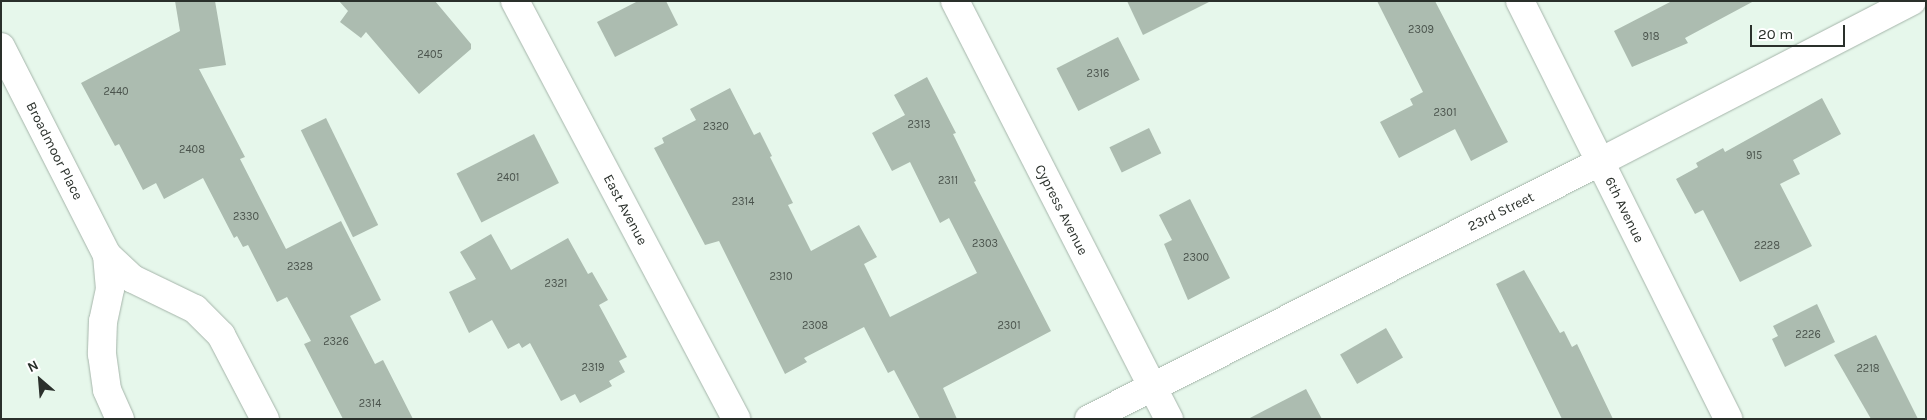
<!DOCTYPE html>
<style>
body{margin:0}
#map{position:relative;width:1927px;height:420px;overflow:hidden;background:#e6f7eb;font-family:Karla,sans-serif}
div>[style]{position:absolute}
.building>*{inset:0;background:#acbcb0;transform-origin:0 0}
.roads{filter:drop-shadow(0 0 1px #a5b5aa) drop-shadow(0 0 1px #a5b5aa)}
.minor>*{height:28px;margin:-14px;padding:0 14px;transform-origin:14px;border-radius:14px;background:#fff}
span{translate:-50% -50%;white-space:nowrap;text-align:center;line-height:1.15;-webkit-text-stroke:4px #fff;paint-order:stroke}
.number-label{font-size:11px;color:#4a534c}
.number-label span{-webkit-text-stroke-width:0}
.street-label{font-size:14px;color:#2a302b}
.frame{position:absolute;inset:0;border:2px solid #2a302b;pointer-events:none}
.north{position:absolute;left:15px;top:355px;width:50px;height:50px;-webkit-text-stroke:4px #fff;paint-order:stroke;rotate:333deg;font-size:14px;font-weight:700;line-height:20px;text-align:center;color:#2a302b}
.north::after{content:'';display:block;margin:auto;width:18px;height:22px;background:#2a302b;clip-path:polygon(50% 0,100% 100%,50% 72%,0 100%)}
.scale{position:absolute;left:1750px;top:25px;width:95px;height:22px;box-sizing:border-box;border:2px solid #2a302b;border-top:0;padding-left:6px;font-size:15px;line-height:18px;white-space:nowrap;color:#2a302b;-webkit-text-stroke:4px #fff;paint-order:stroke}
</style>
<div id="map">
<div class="building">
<div style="clip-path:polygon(175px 1px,215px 1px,226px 65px,199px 69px,245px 157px,240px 159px,286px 249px,341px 221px,381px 300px,350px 316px,375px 364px,383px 360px,413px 419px,343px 419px,304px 344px,311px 341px,287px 297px,277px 302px,248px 245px,243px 247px,237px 236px,234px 238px,203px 178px,164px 199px,156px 183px,143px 190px,119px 144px,115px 146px,81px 83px,180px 31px)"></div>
<div style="clip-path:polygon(339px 1px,435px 1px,471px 44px,471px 49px,419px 94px,366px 32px,361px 38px,340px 22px,348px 11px)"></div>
<div style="clip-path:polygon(638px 1px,666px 1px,678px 25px,615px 57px,597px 22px)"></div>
<div style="clip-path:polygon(1127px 1px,1211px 1px,1143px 35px)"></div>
<div style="clip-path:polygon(1377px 1px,1435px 1px,1508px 142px,1471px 161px,1455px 129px,1399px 158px,1380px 122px,1413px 105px,1410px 99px,1423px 92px)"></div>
<div style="clip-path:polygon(1672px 1px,1754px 1px,1685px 38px,1688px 43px,1632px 67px,1614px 31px)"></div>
<div style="left:1118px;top:37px;width:48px;height:69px;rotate:63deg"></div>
<div style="clip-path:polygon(927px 77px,956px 133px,953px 134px,976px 181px,974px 182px,1051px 331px,943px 388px,957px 419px,920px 419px,894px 370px,888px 373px,864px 327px,804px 358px,807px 362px,785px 374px,719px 241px,705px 245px,654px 148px,664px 143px,662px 138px,696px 120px,690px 109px,730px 88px,754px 135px,760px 132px,772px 156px,770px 157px,793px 203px,788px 205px,811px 251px,859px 225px,877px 257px,864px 264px,890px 317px,977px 273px,949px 218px,940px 223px,910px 162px,892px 171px,872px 133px,905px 115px,894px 95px)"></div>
<div style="clip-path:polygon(1822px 98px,1841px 134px,1793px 160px,1800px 174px,1780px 184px,1812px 246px,1740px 282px,1703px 210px,1695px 214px,1676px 179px,1698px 167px,1696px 163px,1723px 148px,1725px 152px)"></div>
<div style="left:326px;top:118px;width:119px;height:28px;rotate:64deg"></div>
<div style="left:1149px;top:128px;width:28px;height:44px;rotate:64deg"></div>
<div style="left:534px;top:134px;width:55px;height:87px;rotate:63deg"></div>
<div style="clip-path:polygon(1190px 199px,1230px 278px,1188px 300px,1164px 244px,1172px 240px,1159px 215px)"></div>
<div style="clip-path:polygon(491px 234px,511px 270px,568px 238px,588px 274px,592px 272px,608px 300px,599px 305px,627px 357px,619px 361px,625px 372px,609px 381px,612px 386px,580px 403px,575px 394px,561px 401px,530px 343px,522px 348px,519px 343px,508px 349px,492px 320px,469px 333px,449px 292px,476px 279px,460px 252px)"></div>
<div style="clip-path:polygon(1524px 270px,1560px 333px,1564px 331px,1572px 347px,1577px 344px,1613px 419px,1562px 419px,1496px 284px)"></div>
<div style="clip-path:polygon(1817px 304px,1835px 342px,1785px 367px,1772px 339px,1778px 336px,1773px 326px)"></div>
<div style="left:1386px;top:328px;width:34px;height:53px;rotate:60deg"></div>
<div style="clip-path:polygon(1876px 335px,1918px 419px,1871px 419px,1834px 355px)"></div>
<div style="clip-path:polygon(1306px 389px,1322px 419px,1248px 419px)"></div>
</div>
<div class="roads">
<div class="minor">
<div style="left:515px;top:1px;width:473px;rotate:62.1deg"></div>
<div style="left:955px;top:1px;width:470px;rotate:62.9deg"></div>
<div style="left:1520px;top:1px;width:467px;rotate:63.5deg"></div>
<div style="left:1px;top:47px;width:233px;rotate:63deg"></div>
<div style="left:107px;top:255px;width:35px;rotate:43deg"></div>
<div style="left:133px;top:279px;width:69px;rotate:25.8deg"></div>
<div style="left:195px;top:309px;width:37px;rotate:45deg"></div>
<div style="left:221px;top:335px;width:95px;rotate:62.4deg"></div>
<div style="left:107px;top:255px;width:34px;rotate:85deg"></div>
<div style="left:110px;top:289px;width:33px;rotate:102deg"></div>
<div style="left:103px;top:321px;width:33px;rotate:92deg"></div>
<div style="left:102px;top:354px;width:36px;rotate:82deg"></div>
<div style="left:107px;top:390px;width:32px;rotate:66deg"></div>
<div style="left:1089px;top:419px;width:572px;rotate:-26.7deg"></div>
<div style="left:1600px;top:162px;width:351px;rotate:-27.3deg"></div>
</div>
</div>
<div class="number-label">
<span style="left:1421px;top:30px">2309</span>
<span style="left:1651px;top:37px">918</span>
<span style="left:430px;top:55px">2405</span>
<span style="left:1098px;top:74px">2316</span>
<span style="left:116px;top:92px">2440</span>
<span style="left:1445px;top:113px">2301</span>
<span style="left:919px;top:125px">2313</span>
<span style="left:716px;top:127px">2320</span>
<span style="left:192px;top:150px">2408</span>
<span style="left:1754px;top:156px">915</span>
<span style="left:508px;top:178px">2401</span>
<span style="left:948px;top:181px">2311</span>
<span style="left:743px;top:202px">2314</span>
<span style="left:246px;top:217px">2330</span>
<span style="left:985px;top:244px">2303</span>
<span style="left:1767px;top:246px">2228</span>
<span style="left:1196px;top:258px">2300</span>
<span style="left:300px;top:267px">2328</span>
<span style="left:781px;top:277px">2310</span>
<span style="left:556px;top:284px">2321</span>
<span style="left:815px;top:326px">2308</span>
<span style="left:1009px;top:326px">2301</span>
<span style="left:1808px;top:335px">2226</span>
<span style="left:336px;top:342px">2326</span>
<span style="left:593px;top:368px">2319</span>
<span style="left:1868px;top:369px">2218</span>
<span style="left:370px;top:404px">2314</span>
</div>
<div class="street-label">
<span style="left:54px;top:151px;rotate:63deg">Broadmoor Place</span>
<span style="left:625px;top:210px;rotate:62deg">East Avenue</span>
<span style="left:1061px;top:210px;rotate:63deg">Cypress Avenue</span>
<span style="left:1624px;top:210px;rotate:64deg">6th Avenue</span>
<span style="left:1501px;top:212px;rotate:-26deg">23rd Street</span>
</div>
<div class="frame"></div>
<div class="north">N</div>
<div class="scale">20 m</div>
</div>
